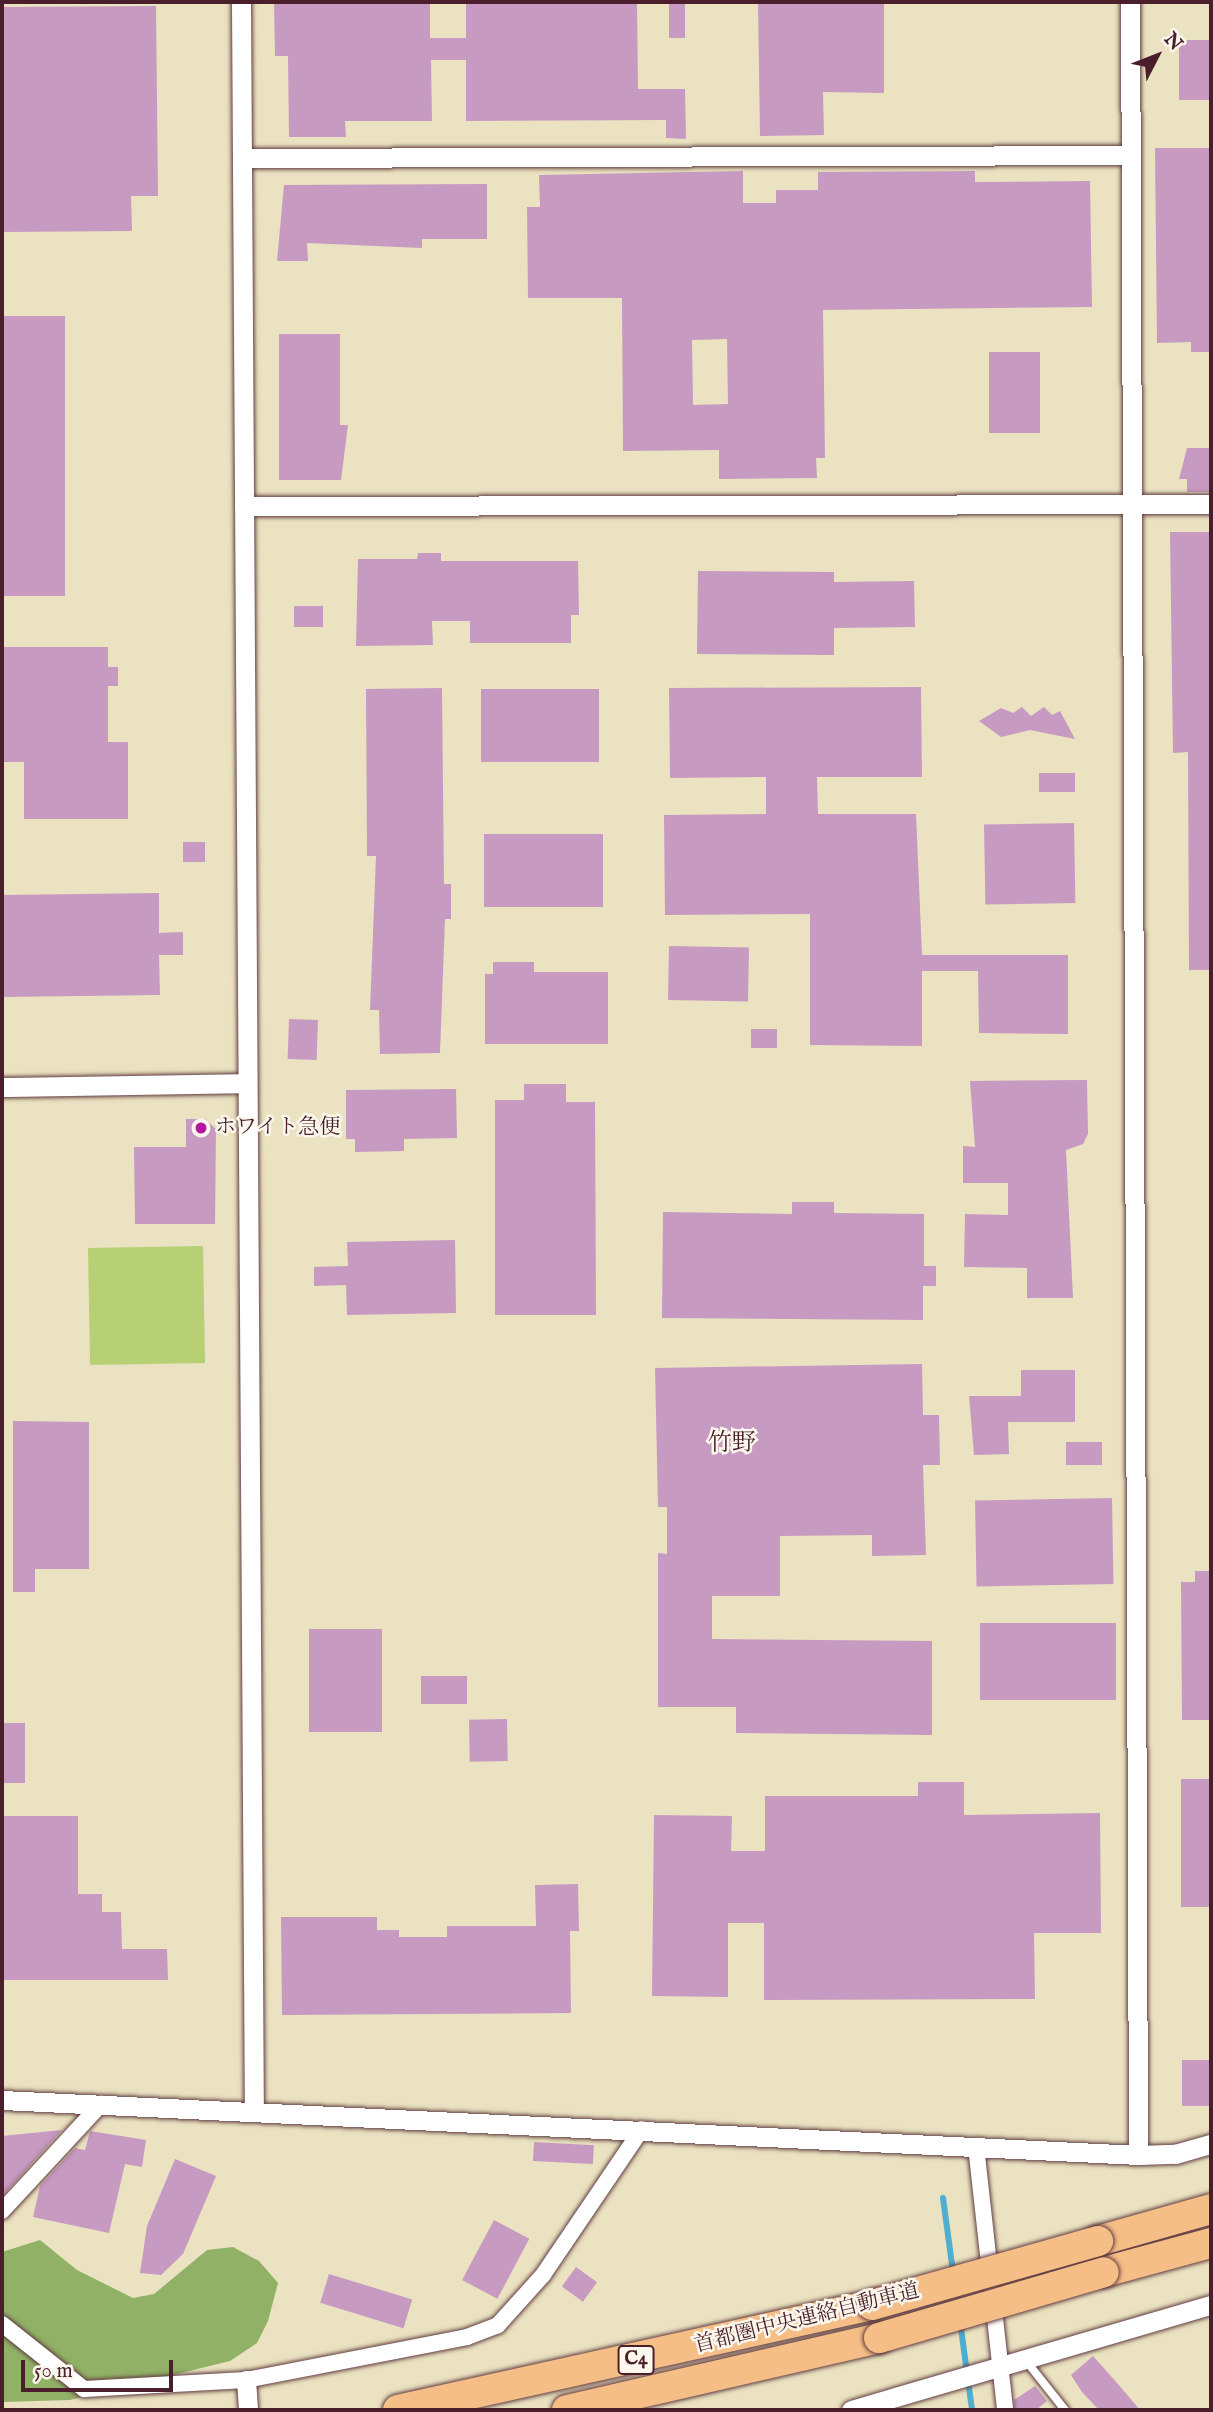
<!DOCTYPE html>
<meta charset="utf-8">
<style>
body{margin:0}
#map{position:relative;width:1213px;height:2412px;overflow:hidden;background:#eae2c0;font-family:"IM FELL English","Noto Serif JP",serif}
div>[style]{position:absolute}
.green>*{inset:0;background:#b7cf75;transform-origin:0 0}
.forest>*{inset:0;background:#91b266}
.stream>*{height:6px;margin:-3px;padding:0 3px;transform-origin:3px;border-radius:3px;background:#50aecf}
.building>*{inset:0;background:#c79ac2;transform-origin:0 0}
.roads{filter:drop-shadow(0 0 2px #623c41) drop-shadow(0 0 2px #623c41)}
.service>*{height:8px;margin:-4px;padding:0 4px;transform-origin:4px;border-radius:4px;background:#fff}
.minor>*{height:16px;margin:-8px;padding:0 8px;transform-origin:8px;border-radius:8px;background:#fff}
.tertiary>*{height:19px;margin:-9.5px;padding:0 9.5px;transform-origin:9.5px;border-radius:9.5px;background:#fff}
.motorway>*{height:30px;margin:-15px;padding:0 15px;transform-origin:15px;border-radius:15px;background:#f6be87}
.bridges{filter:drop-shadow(0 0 2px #623c41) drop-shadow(0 0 2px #623c41)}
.motorway-bridge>*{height:30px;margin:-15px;padding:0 15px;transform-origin:15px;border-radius:15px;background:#f6be87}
.dots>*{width:19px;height:19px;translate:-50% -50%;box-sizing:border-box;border:4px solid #fbf7ec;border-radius:50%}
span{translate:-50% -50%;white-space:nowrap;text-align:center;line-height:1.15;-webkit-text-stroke:5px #fbf7ec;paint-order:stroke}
.shield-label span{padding:2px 5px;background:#fbf7ec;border:2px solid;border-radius:5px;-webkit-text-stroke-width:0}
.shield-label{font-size:19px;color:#4a1f2b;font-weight:700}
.poi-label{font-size:21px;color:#4a1f2b}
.left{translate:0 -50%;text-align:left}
.street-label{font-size:21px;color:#4a1f2b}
.quarter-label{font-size:24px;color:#4a1f2b}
.frame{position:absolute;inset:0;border:4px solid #4a1f2b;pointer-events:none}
.north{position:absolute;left:1122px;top:21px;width:70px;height:70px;-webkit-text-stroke:5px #fbf7ec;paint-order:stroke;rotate:48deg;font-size:19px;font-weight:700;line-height:28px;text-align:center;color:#4a1f2b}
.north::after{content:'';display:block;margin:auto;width:24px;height:32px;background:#4a1f2b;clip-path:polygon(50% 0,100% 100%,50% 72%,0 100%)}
.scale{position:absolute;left:21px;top:2360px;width:152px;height:32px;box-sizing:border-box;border:4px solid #4a1f2b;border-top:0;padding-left:9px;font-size:21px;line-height:24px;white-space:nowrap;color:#4a1f2b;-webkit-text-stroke:5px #fbf7ec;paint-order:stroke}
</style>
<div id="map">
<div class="green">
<div style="left:203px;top:1246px;width:117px;height:115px;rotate:89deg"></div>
</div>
<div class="forest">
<div style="clip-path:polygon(40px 2240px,77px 2270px,133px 2298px,154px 2294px,207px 2250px,233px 2247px,259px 2261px,278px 2283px,268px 2321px,257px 2343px,230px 2361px,70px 2400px,2px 2402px,2px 2252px)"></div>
</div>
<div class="stream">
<div style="left:943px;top:2198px;width:75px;rotate:82.3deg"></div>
<div style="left:960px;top:2321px;width:90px;rotate:82.3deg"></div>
</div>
<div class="building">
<div style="clip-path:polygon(274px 2px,430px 2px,430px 38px,466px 38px,466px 2px,637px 2px,638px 89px,685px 89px,686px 139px,666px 138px,666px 120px,466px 121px,466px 60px,431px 60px,432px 121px,345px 121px,346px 137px,289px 137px,288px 56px,275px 56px)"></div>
<div style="left:669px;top:2px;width:16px;height:36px"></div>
<div style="clip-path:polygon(758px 2px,884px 2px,884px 93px,823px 92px,824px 135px,760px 136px)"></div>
<div style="clip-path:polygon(156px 6px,158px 196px,131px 196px,132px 231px,2px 232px,2px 7px)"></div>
<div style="left:1211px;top:40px;width:60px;height:32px;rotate:90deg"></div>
<div style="clip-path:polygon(1155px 148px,1211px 148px,1211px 352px,1191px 352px,1191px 342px,1157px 343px)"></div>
<div style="clip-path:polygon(evenodd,743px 171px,743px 203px,776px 203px,776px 190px,818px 190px,818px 172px,975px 171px,975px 182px,1090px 181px,1092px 307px,823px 310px,825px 458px,816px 458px,817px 478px,719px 479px,719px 450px,623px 451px,622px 298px,528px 298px,527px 207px,540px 207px,539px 175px,743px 171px,727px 339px,728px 404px,693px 405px,692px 340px,727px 339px)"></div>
<div style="clip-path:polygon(487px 184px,487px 239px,422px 239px,422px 248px,307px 243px,308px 261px,277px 261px,284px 185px)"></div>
<div style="left:2px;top:316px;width:63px;height:280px"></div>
<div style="clip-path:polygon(279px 334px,340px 334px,340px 425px,348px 425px,341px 480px,279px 480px)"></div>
<div style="left:989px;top:352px;width:51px;height:81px"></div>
<div style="clip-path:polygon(1187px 448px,1211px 448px,1211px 492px,1187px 492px,1187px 479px,1179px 479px)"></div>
<div style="clip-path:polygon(1170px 532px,1211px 532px,1211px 970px,1189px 970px,1188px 752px,1173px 753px)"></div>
<div style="clip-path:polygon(418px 553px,441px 553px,441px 561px,578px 561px,579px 615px,571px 615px,571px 643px,470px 643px,470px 621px,432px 621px,433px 645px,356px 646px,358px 559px,417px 559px)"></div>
<div style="clip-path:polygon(698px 571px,834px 572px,834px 582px,914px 581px,915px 627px,834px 628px,834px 655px,697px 654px)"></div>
<div style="left:294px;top:606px;width:29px;height:21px"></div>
<div style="clip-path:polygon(2px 647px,108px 647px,108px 667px,118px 667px,118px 686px,108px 686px,108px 742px,128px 742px,128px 819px,24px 819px,24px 762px,2px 762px)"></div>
<div style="clip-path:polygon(921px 687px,922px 777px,817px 777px,818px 814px,916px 814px,922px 955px,1068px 955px,1068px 1034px,979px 1033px,978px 971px,922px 971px,922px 1046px,810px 1045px,810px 914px,665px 915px,664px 815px,766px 814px,766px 777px,670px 778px,669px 688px)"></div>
<div style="clip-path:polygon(442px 688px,444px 884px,451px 884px,451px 919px,445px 919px,440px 1053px,380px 1054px,379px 1010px,370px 1010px,376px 856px,367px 856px,366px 689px)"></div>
<div style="left:481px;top:689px;width:118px;height:73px"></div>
<div style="clip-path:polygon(1022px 707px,1031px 716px,1044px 707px,1052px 715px,1060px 711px,1075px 739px,1030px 730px,1001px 737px,979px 721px,1001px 708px,1013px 713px)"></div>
<div style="left:1039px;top:773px;width:36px;height:19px"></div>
<div style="left:1074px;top:823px;width:80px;height:90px;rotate:89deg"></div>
<div style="left:484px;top:834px;width:119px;height:73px"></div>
<div style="left:183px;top:842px;width:22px;height:20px"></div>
<div style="clip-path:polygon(159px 893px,159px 933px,183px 932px,183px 955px,159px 955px,160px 995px,2px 997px,2px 895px)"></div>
<div style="left:669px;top:946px;width:80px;height:54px;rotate:1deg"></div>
<div style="clip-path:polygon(493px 962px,534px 962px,534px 972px,608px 972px,608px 1044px,485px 1044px,485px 974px,493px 974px)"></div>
<div style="left:289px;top:1019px;width:29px;height:40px;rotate:2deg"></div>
<div style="left:751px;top:1029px;width:26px;height:19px"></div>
<div style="clip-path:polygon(1087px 1080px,1088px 1134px,1083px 1144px,1066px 1150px,1073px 1298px,1027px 1298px,1027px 1268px,964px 1267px,965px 1214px,1008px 1215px,1008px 1183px,963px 1183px,963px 1146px,975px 1147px,970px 1081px)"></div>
<div style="clip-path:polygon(524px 1084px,566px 1084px,566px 1102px,595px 1102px,596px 1315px,495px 1315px,495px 1100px,524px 1100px)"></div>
<div style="clip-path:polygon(456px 1089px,457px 1138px,404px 1139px,404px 1151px,355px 1152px,355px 1139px,346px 1139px,346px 1090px)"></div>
<div style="clip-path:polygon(186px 1119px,205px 1119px,216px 1129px,215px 1224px,135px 1224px,134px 1147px,186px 1147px)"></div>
<div style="clip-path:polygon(792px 1202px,834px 1202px,834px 1213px,924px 1214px,924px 1266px,936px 1266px,936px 1286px,923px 1286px,923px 1320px,662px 1318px,663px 1212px,792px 1214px)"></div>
<div style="clip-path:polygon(455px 1240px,456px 1313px,347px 1315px,346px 1285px,314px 1286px,314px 1267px,348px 1266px,347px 1242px)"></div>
<div style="clip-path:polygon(922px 1364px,923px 1415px,939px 1415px,940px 1465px,923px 1465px,926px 1555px,872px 1556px,872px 1535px,780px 1536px,780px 1596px,712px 1596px,712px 1639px,932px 1641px,932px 1735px,736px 1733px,736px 1707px,658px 1707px,658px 1553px,667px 1554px,667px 1507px,658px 1507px,655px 1368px)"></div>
<div style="clip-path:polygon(1021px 1370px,1075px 1370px,1075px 1422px,1008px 1422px,1009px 1454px,974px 1455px,969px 1396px,1021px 1396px)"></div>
<div style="clip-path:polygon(13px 1421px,89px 1422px,89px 1569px,35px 1569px,35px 1592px,13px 1592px)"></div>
<div style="left:1066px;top:1442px;width:36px;height:23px"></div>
<div style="left:1112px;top:1498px;width:86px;height:137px;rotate:89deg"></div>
<div style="clip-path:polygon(1195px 1571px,1211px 1571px,1211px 1720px,1182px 1720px,1181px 1582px,1195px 1582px)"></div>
<div style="left:980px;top:1623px;width:136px;height:77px"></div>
<div style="left:309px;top:1629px;width:73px;height:103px"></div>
<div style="left:421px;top:1676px;width:46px;height:28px"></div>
<div style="left:507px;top:1719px;width:42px;height:38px;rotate:89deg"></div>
<div style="left:2px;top:1723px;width:23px;height:60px"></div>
<div style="left:1211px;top:1779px;width:128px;height:30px;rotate:90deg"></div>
<div style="clip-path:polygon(918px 1782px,964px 1782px,964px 1815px,1100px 1813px,1101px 1933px,1034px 1933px,1035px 1999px,764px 2000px,764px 1923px,728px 1923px,728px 1997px,652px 1996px,654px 1815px,732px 1816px,731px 1851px,765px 1851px,765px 1796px,918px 1796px)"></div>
<div style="clip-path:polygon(2px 1816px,78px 1816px,78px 1894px,102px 1894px,102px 1912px,121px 1912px,122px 1949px,167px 1949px,168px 1980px,2px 1980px)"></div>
<div style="clip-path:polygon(578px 1884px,579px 1931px,570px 1931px,571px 2013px,282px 2015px,281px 1917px,377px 1917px,377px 1930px,399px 1930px,399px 1937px,447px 1937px,447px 1926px,536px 1926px,535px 1885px)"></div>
<div style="left:1211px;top:2060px;width:46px;height:29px;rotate:90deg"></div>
<div style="clip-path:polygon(62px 2130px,2px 2196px,2px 2136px)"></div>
<div style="clip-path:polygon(90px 2131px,146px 2140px,142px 2167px,125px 2164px,109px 2233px,33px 2217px,40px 2186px,75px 2148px,85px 2150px)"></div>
<div style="left:534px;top:2142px;width:60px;height:19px;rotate:3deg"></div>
<div style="clip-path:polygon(175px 2159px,216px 2176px,183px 2254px,161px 2275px,140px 2273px,147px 2226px)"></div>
<div style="left:494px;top:2220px;width:40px;height:68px;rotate:28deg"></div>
<div style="left:576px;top:2267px;width:26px;height:24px;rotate:36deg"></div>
<div style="left:329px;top:2274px;width:87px;height:30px;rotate:17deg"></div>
<div style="clip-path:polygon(1093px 2356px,1118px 2384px,1140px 2410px,1099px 2410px,1082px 2392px,1071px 2375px)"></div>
<div style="clip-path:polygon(1035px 2386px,1047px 2401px,1036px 2410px,1015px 2410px,1014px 2400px)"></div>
</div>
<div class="roads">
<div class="service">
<div style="left:1027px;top:2362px;width:61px;rotate:51.6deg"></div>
</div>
<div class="minor">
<div style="left:976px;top:2146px;width:266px;rotate:83.7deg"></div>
<div style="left:2px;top:2211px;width:146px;rotate:-47.2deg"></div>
<div style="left:2px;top:2324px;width:105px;rotate:38.4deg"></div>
<div style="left:84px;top:2389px;width:162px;rotate:-3.2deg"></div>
<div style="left:246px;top:2380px;width:225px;rotate:-11deg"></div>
<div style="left:467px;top:2337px;width:33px;rotate:-21deg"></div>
<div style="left:498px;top:2325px;width:67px;rotate:-48deg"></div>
<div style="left:543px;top:2275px;width:176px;rotate:-55.9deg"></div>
</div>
<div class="tertiary">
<div style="left:241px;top:2px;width:2110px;rotate:89.65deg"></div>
<div style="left:242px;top:158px;width:889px;rotate:-0.19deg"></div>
<div style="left:244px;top:506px;width:967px;rotate:-0.12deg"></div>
<div style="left:2px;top:1087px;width:244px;rotate:-0.9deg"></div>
<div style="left:2px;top:2100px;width:1137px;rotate:2.77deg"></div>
<div style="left:1138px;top:2155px;width:2153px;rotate:-90.21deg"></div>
<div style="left:1138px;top:2155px;width:37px;rotate:-2deg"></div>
<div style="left:1175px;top:2154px;width:37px;rotate:-16deg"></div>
<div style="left:246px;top:2380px;width:30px;rotate:86deg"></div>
<div style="left:851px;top:2410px;width:375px;rotate:-16.3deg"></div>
</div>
<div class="motorway">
<div style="left:1098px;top:2241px;width:117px;rotate:-15.8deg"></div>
<div style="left:1104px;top:2272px;width:111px;rotate:-15.2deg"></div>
<div style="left:398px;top:2410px;width:485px;rotate:-12.5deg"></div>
<div style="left:567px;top:2410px;width:320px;rotate:-13deg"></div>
</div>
</div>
<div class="bridges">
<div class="motorway-bridge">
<div style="left:872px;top:2305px;width:235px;rotate:-15.8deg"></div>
<div style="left:879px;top:2338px;width:234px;rotate:-16.3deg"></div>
</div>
</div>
<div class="dots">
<div style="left:201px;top:1128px;background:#b5179e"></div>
</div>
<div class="shield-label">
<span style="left:636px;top:2360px">C4</span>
</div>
<div class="poi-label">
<span class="left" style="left:215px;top:1128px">ホワイト急便</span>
</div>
<div class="street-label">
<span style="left:807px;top:2319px;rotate:-14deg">首都圏中央連絡自動車道</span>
</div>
<div class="quarter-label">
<span style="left:732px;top:1444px">竹野</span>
</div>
<div class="frame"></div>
<div class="north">N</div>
<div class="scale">50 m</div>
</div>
